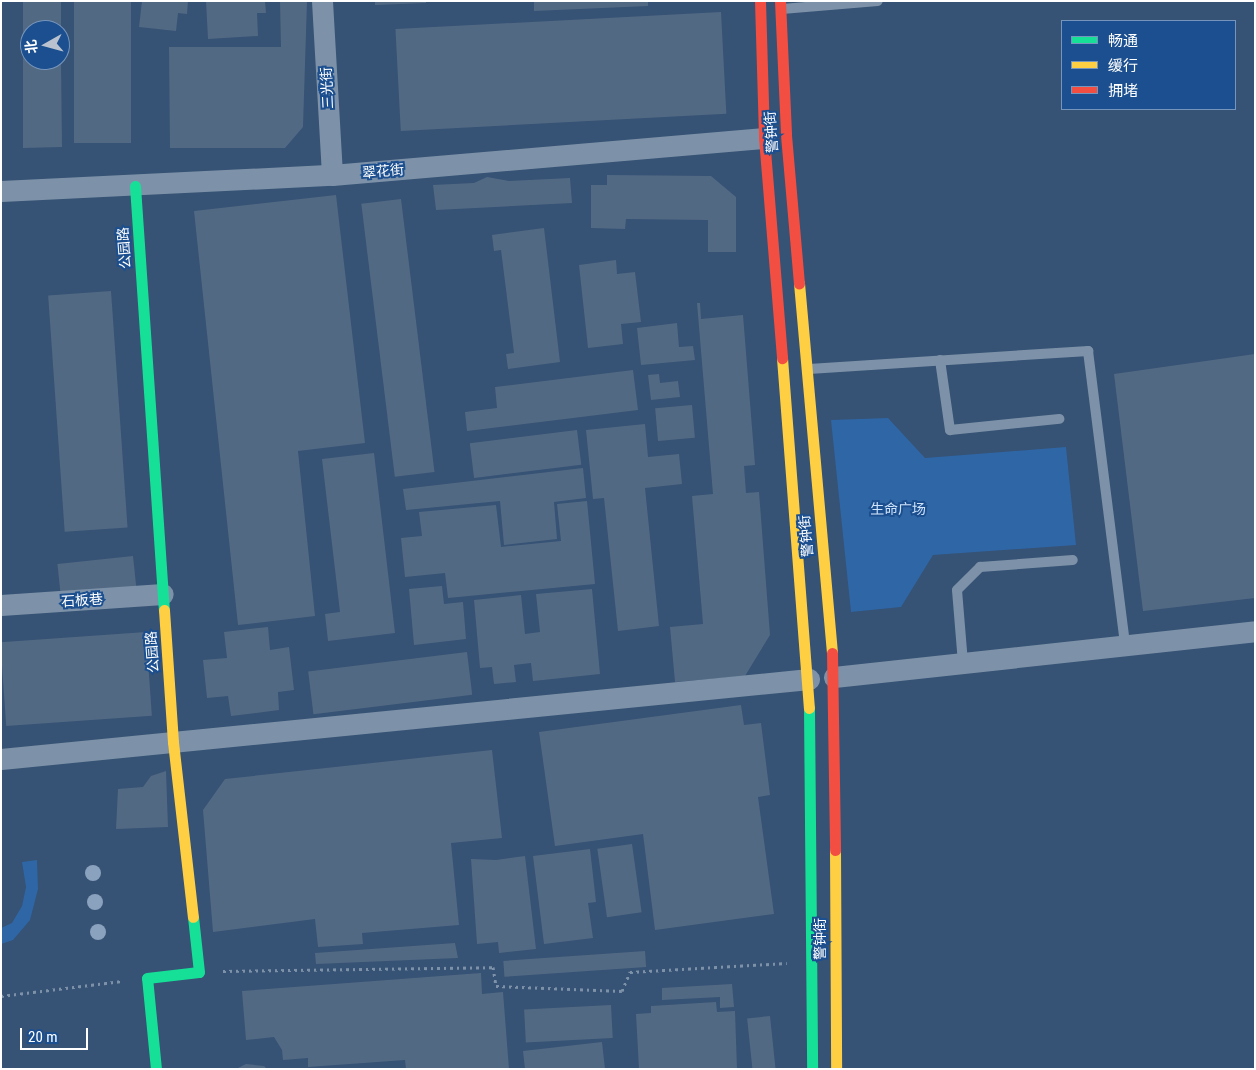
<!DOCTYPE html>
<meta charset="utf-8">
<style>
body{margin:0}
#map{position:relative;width:1256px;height:1070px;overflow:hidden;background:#365274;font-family:"Roboto Condensed","Noto Sans SC",sans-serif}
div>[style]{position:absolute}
.green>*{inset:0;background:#2f66a5}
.building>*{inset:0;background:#526984;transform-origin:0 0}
.path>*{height:3px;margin-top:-1.5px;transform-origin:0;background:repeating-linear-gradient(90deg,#7d92a8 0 2.5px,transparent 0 6.5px)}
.lane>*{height:10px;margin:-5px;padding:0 5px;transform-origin:5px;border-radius:5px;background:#7d92a8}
.street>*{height:21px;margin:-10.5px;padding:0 10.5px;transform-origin:10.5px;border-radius:10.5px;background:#7d92a8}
.fast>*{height:11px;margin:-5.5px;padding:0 5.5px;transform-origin:5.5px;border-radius:5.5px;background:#16e098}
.slow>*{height:11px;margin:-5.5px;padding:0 5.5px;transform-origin:5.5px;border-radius:5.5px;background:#ffcf43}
.jam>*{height:11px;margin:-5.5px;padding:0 5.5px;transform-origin:5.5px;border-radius:5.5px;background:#f24e42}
.trees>*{width:16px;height:16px;margin:-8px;border-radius:50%;background:#8aa2be}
span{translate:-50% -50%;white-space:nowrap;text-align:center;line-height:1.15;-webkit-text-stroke:4px #1b4f8f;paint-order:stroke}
.street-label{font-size:14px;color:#fff}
.park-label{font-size:14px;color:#cfe3fa}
.frame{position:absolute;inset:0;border:2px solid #fff;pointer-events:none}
.legend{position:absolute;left:1061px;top:20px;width:175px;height:90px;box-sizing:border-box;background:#1b4f8f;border:1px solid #7695bc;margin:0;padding:6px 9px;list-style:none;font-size:15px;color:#fff}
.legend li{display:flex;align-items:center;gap:10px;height:25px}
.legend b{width:25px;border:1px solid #7695bc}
.north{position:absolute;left:20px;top:20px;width:50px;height:50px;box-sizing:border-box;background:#1b4f8f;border:1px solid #7695bc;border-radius:50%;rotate:263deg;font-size:14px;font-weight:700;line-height:20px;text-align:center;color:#fff}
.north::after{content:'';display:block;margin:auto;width:18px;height:22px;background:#b9c2ce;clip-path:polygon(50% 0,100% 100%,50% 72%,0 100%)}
.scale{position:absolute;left:20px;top:1028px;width:68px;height:22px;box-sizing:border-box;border:2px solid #fff;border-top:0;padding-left:6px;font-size:15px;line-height:18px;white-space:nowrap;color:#fff;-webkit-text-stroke:4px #1b4f8f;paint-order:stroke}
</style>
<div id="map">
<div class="green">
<div style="clip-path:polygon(888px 418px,925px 458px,1066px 447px,1076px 545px,933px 555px,901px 607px,851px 612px,831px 420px)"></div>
<div style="clip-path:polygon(37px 860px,38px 889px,30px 920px,13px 940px,1px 944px,1px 928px,12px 923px,22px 906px,26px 887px,22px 862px)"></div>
</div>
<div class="building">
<div style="clip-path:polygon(23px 1px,61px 1px,61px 30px,30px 30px,30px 60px,61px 60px,62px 147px,23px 148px)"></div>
<div style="left:74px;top:1px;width:57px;height:142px"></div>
<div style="clip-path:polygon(142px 1px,188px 1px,187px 14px,178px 13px,176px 31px,139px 27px)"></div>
<div style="clip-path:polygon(206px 1px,265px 1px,266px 13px,257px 13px,258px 36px,208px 39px)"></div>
<div style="clip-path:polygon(280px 1px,307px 1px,303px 127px,285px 148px,170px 148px,169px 47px,281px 47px)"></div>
<div style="clip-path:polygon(375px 1px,426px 1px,426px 3px,375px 5px)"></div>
<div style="clip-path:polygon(534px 1px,648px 1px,648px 6px,534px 11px)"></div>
<div style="left:721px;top:12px;width:102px;height:326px;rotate:87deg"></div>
<div style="clip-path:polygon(607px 175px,711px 176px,736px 197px,736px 252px,708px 252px,708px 220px,626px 219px,625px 229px,591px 228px,591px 185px,607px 185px)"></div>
<div style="clip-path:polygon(487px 177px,509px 181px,570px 178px,572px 203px,436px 210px,433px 185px,474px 183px)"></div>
<div style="clip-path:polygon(336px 195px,365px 443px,298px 451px,315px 616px,238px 625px,194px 211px)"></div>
<div style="left:401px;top:199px;width:275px;height:40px;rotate:83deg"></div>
<div style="clip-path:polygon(544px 228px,560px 362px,508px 369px,506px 354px,514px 353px,501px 250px,494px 251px,492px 235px)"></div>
<div style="clip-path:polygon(616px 260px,617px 274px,635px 272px,641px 322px,621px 324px,623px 344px,588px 348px,579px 265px)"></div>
<div style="left:111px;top:291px;width:237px;height:63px;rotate:86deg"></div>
<div style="clip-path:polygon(697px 303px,700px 303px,701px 319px,743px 315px,755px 465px,744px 466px,746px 493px,759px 492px,770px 635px,745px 676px,675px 682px,670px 627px,703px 624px,692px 496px,713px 494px)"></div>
<div style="clip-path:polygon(677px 323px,679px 347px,693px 346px,695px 360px,641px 365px,637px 328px)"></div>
<div style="clip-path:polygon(1255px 354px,1255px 598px,1143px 611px,1114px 374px)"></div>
<div style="clip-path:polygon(633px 370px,638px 410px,467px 431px,465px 412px,497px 408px,495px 387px)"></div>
<div style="clip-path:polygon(659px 374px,660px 383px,678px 381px,680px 397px,651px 400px,648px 375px)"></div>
<div style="left:692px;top:405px;width:33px;height:37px;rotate:85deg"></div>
<div style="clip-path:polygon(645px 424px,648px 457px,679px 454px,682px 484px,645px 488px,659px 626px,618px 631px,604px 498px,593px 499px,586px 430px)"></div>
<div style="left:577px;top:430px;width:35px;height:108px;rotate:83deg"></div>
<div style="clip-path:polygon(374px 453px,395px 633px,328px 641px,325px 614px,340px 612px,322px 459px)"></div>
<div style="clip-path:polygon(583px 468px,586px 498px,554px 502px,557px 539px,504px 545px,500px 501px,406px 510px,403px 489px)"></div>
<div style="clip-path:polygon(587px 501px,595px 584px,448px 598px,445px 573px,405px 577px,401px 538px,422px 536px,419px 512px,496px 505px,501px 547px,561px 541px,557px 504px)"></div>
<div style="left:133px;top:556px;width:31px;height:76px;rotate:84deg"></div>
<div style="clip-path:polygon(442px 586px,444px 604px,463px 602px,466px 639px,414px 645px,409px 589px)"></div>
<div style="clip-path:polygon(592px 589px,600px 674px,533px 681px,531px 663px,514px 665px,516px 682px,494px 684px,492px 667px,480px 668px,474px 600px,521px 595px,525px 634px,540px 632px,536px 594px)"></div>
<div style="clip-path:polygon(268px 627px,270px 650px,289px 647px,294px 690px,278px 692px,279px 710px,231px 716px,228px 696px,207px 698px,203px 660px,227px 658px,224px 632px)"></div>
<div style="left:146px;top:632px;width:84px;height:146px;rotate:86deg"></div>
<div style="left:467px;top:652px;width:43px;height:160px;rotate:83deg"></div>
<div style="clip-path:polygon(741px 705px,744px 725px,761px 723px,770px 795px,758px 797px,774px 914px,655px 930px,643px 834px,555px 846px,539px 732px)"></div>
<div style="clip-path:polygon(492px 750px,502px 838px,451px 843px,459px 925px,362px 933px,363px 944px,318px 947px,315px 919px,213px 932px,203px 810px,225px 779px)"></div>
<div style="clip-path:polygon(166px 771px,168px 827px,116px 829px,118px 789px,143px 787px,151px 776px)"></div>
<div style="left:632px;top:844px;width:69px;height:35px;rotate:82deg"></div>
<div style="clip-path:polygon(590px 849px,596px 902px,588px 903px,593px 938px,544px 944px,533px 856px)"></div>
<div style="clip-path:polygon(525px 856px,536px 949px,499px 953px,498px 942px,477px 944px,471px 859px,496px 860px)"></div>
<div style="clip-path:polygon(455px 943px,458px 958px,316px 964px,315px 953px)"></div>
<div style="left:645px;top:951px;width:16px;height:142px;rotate:86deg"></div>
<div style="clip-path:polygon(481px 973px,482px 994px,503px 992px,509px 1069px,406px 1069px,405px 1060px,308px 1067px,308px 1058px,283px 1060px,282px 1050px,274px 1037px,246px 1040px,242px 991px)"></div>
<div style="clip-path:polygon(732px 984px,734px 1007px,720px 1008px,720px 997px,662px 1000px,662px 988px)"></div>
<div style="clip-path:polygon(716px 1002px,717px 1012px,735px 1011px,737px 1069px,639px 1069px,636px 1014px,651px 1013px,651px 1006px)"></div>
<div style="left:611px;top:1005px;width:33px;height:87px;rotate:87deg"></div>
<div style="left:770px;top:1016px;width:53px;height:23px;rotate:84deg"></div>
<div style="clip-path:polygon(602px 1042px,605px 1069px,525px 1069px,523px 1051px)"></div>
<div style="clip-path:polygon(246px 1064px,264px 1066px,267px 1069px,236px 1069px)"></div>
</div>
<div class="path">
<div style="left:223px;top:971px;width:270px;rotate:-0.8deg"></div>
<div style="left:493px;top:967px;width:19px;rotate:81deg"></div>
<div style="left:496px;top:986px;width:126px;rotate:2.3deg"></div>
<div style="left:622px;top:991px;width:21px;rotate:-67deg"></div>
<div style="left:630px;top:972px;width:157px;rotate:-3.3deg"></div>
<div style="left:1px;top:996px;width:122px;rotate:-7.1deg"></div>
</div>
<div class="lane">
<div style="left:782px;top:9px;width:96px;rotate:-4.8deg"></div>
<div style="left:940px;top:360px;width:71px;rotate:81.9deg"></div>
<div style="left:950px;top:430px;width:110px;rotate:-5.8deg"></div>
<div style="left:809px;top:369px;width:280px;rotate:-3.7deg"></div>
<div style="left:1088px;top:351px;width:296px;rotate:82.8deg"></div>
<div style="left:963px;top:663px;width:73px;rotate:-94.7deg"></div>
<div style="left:957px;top:590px;width:33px;rotate:-45deg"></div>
<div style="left:980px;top:567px;width:93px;rotate:-4.3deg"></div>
</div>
<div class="street">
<div style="left:322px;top:1px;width:174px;rotate:86.7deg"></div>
<div style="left:1px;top:191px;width:331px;rotate:-2.8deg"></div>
<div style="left:332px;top:175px;width:434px;rotate:-4.9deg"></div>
<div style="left:1px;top:605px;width:162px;rotate:-3.9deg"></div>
<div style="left:834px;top:677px;width:424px;rotate:-6.2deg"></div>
<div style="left:1px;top:759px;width:812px;rotate:-5.65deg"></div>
</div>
<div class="fast">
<div style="left:135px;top:186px;width:425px;rotate:86.1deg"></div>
<div style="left:809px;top:708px;width:361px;rotate:89.5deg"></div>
<div style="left:156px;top:1069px;width:91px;rotate:-95.6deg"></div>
<div style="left:147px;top:978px;width:52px;rotate:-6.6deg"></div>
<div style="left:199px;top:972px;width:55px;rotate:-96.2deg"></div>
</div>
<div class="slow">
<div style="left:799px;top:283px;width:371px;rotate:84.9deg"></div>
<div style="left:782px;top:358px;width:351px;rotate:85.6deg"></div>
<div style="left:164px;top:610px;width:132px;rotate:86.1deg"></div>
<div style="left:173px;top:742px;width:176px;rotate:83.5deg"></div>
<div style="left:835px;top:850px;width:219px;rotate:89.7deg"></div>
</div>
<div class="jam">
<div style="left:760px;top:1px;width:137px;rotate:88.3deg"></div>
<div style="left:764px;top:138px;width:221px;rotate:85.3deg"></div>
<div style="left:780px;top:1px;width:134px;rotate:87.4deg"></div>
<div style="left:786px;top:135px;width:149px;rotate:85deg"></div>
<div style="left:832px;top:653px;width:197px;rotate:89.1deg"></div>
</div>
<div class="trees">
<div style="left:93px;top:873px"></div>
<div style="left:95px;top:902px"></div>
<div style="left:98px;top:932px"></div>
</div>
<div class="street-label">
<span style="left:327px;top:88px;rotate:-93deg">三光街</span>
<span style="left:771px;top:132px;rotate:-94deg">警钟街</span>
<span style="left:383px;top:171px;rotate:-5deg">翠花街</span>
<span style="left:124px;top:248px;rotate:-94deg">公园路</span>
<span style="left:806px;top:536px;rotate:-95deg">警钟街</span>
<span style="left:82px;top:600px;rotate:-4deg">石板巷</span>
<span style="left:152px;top:652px;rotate:-94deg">公园路</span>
<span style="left:820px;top:939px;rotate:-90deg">警钟街</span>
</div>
<div class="park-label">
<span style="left:898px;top:509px">生命广场</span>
</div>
<div class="frame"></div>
<ul class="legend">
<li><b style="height:6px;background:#16e098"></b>畅通</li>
<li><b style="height:6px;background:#ffcf43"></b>缓行</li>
<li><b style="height:6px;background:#f24e42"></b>拥堵</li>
</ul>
<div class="north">北</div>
<div class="scale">20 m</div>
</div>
